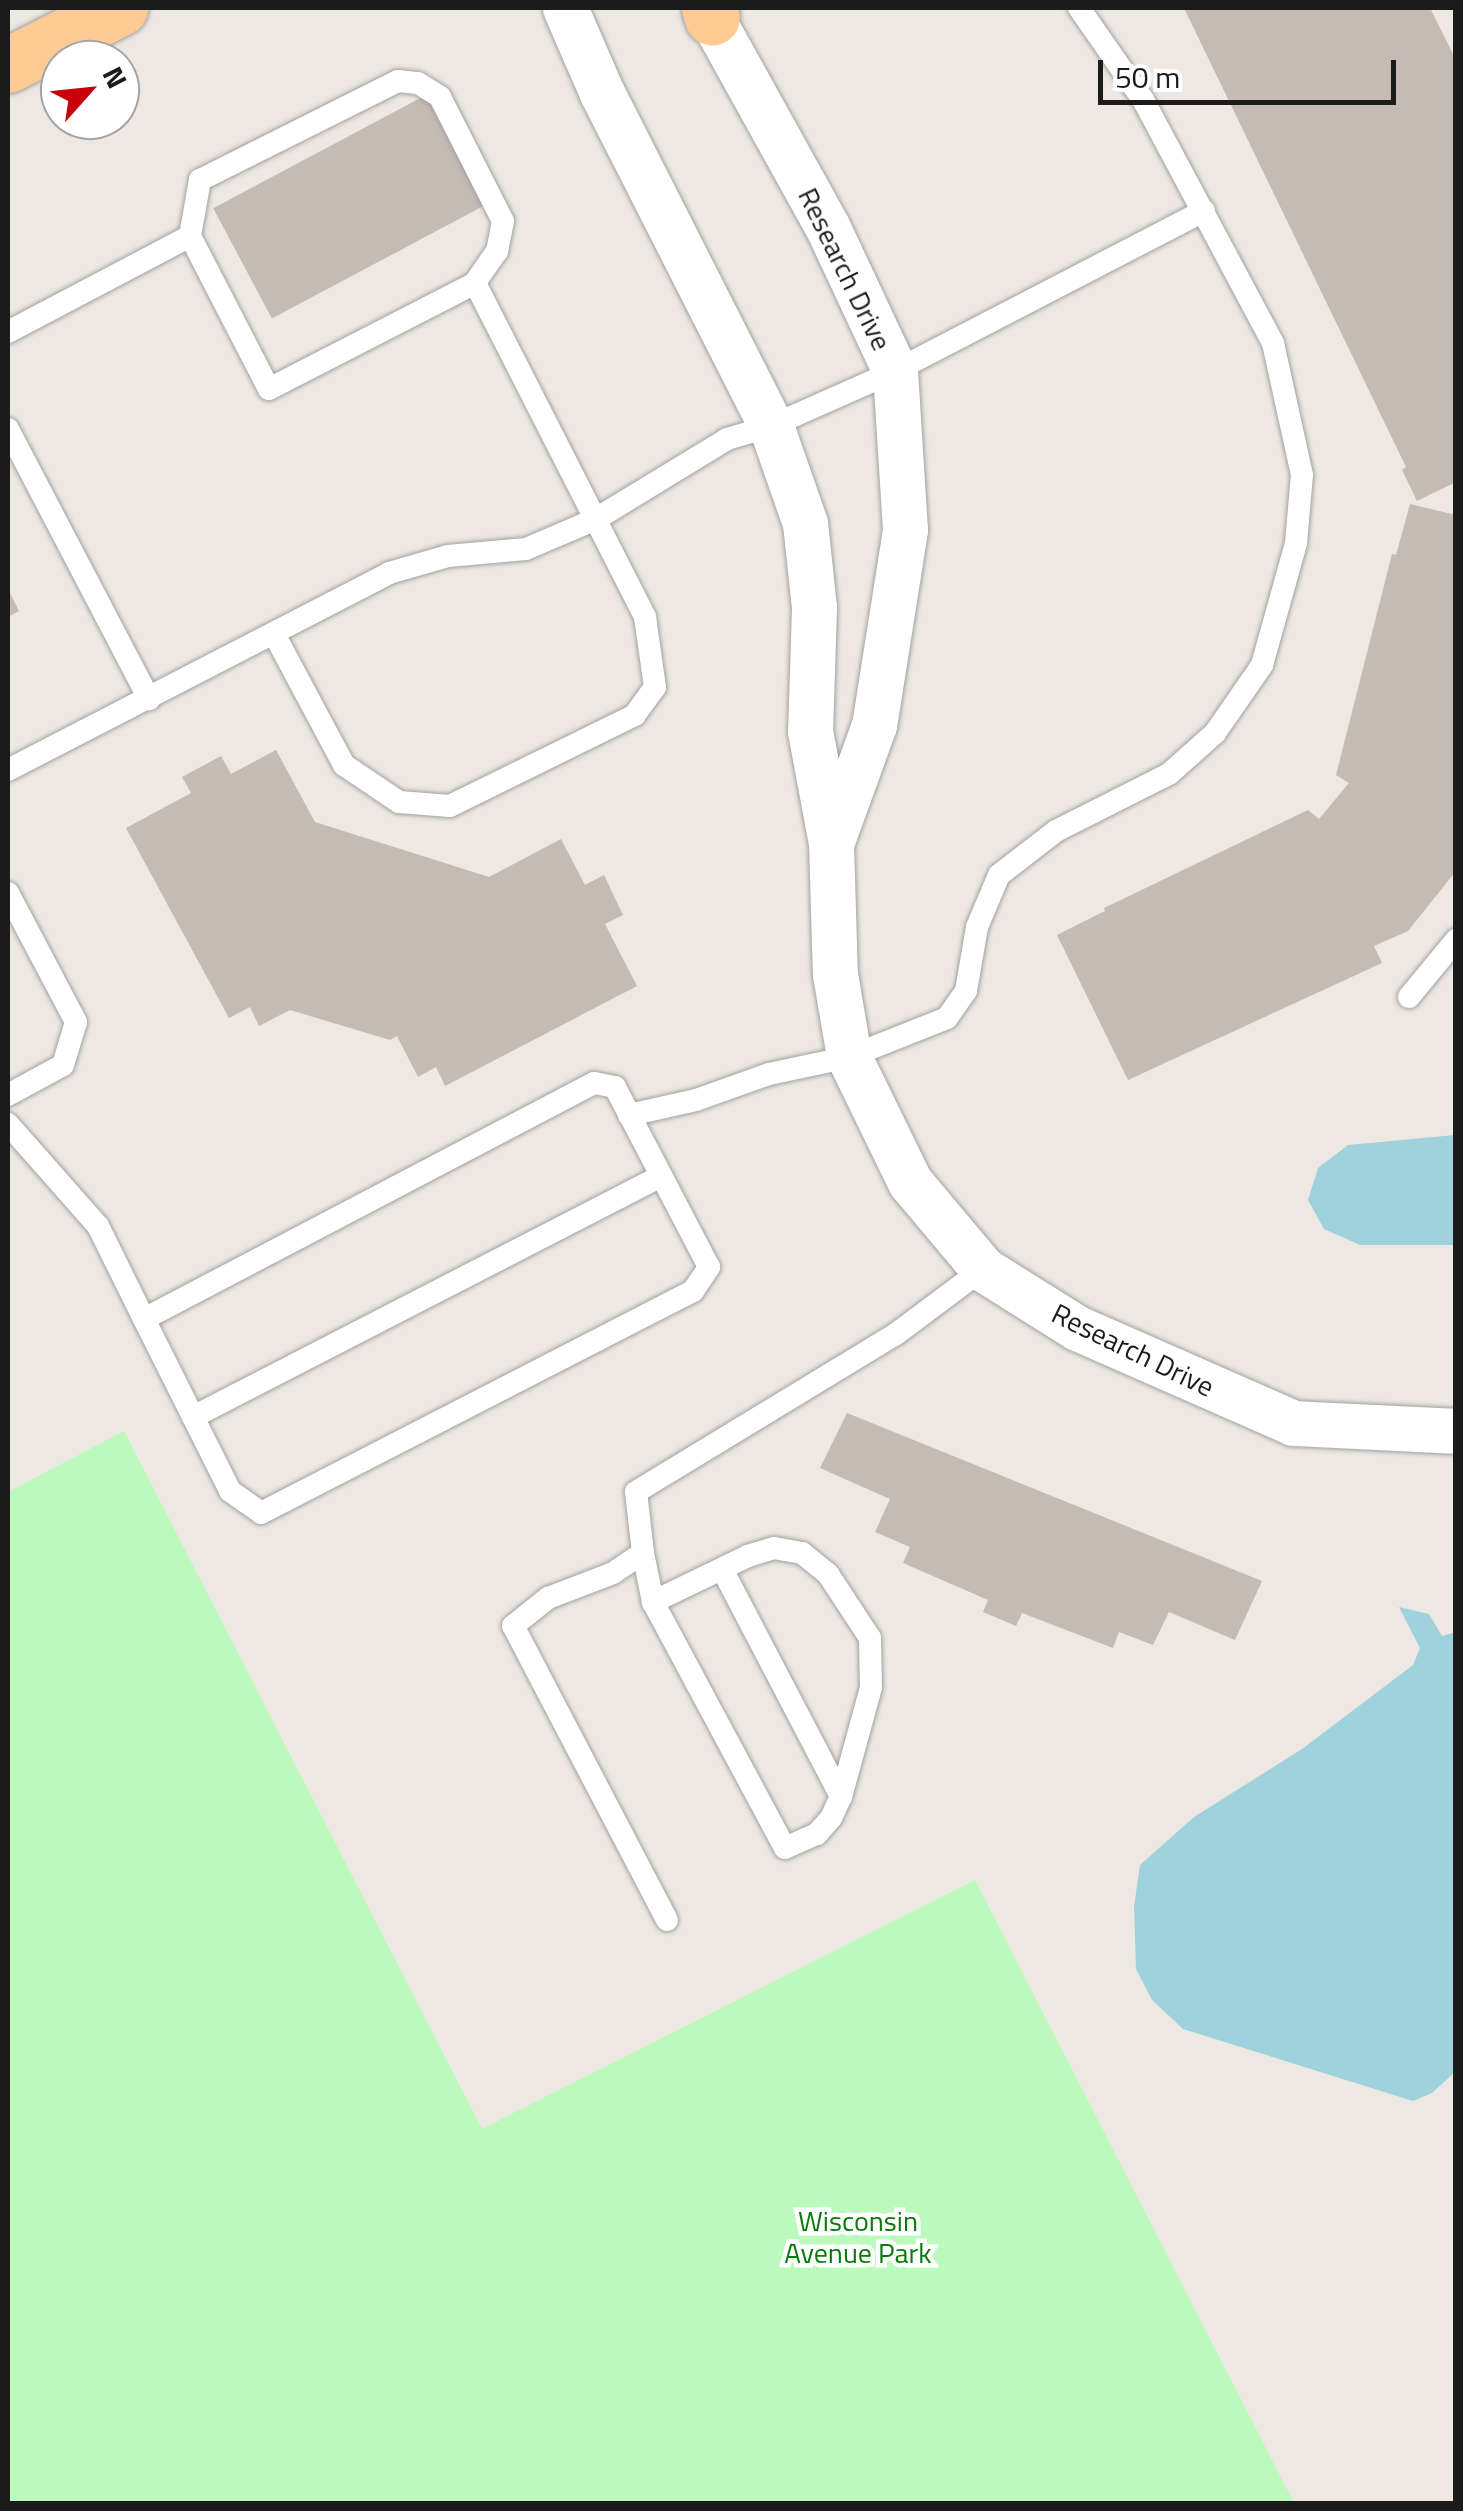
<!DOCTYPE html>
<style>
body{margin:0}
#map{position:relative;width:1463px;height:2511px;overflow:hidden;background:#ede8e1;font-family:"Titillium Web",sans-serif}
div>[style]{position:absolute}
.park>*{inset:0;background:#bbfabc}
.water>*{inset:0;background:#9fd2dd}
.building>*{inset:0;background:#c5bab4;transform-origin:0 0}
.roads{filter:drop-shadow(0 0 2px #a2a2a2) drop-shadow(0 0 2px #a2a2a2)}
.lane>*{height:22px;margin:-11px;padding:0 11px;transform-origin:11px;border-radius:11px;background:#fff}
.street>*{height:45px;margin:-22.5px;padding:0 22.5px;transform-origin:22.5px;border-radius:22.5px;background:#fff}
.primary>*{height:55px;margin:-27.5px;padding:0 27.5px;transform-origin:27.5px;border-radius:27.5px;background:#fecb95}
span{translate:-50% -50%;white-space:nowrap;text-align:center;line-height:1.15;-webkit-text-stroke:9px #fff;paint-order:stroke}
.street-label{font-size:28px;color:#1b1b1b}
.park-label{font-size:28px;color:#097a0c}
.frame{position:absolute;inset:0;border:10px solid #1b1b1b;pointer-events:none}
.north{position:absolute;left:40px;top:40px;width:100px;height:100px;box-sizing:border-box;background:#fff;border:2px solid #a4a4a4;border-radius:50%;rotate:63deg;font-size:28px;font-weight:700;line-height:40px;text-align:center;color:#1b1b1b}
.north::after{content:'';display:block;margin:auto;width:35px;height:45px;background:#c7000b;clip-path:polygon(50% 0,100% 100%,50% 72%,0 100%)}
.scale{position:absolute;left:1098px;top:60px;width:298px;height:45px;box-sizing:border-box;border:5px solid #1b1b1b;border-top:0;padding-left:12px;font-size:30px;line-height:35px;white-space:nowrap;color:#1b1b1b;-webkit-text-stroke:8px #fff;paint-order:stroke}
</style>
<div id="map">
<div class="park">
<div style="clip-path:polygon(124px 1431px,482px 2129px,975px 1880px,1294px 2503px,8px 2503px,8px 1492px)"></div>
</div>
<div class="water">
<div style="clip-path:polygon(1455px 1135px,1455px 1245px,1360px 1245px,1324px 1229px,1308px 1200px,1318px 1168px,1348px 1145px)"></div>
<div style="clip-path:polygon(1399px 1607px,1429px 1614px,1442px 1636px,1456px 1632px,1455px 2072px,1432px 2093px,1413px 2101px,1183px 2029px,1152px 2000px,1136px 1969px,1134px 1907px,1140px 1865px,1194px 1817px,1302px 1749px,1413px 1665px,1420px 1648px)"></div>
</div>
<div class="building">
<div style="clip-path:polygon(1184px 8px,1430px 8px,1456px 60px,1456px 482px,1417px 501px,1402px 470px,1406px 467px)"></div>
<div style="left:426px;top:95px;width:125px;height:241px;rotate:62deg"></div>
<div style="clip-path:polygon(1410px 504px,1456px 515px,1456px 871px,1408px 931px,1374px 946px,1382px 963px,1128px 1080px,1057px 935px,1105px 911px,1104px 908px,1308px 810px,1319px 819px,1349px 783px,1336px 775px,1392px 554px,1396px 555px)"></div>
<div style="clip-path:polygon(8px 589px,19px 611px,8px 617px)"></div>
<div style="clip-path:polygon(276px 750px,315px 822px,489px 877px,561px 839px,585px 885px,604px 875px,623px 915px,605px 924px,637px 986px,445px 1086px,436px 1067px,418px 1077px,397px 1036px,390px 1040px,290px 1010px,259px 1026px,250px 1007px,229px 1018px,126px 828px,191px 793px,182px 777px,221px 756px,231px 774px)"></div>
<div style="clip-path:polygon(847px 1413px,1262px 1581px,1235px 1640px,1169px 1612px,1153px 1645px,1119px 1632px,1113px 1648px,1022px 1613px,1016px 1626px,983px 1612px,988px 1600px,903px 1563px,910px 1547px,875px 1532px,890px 1499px,820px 1468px)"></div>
</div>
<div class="roads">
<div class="lane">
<div style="left:190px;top:236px;width:57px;rotate:-79.9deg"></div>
<div style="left:200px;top:180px;width:221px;rotate:-26.6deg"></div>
<div style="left:398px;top:81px;width:20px;rotate:6deg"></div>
<div style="left:418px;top:83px;width:26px;rotate:32deg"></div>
<div style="left:440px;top:97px;width:139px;rotate:63.1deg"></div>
<div style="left:503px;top:221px;width:31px;rotate:101deg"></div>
<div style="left:497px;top:251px;width:39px;rotate:125deg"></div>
<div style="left:8px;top:332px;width:206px;rotate:-27.8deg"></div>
<div style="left:190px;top:236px;width:172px;rotate:62.7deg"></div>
<div style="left:269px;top:389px;width:232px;rotate:-27.2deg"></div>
<div style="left:475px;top:283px;width:375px;rotate:63deg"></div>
<div style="left:645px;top:617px;width:71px;rotate:81.9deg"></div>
<div style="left:655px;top:687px;width:34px;rotate:126deg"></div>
<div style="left:635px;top:715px;width:206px;rotate:153.8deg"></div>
<div style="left:450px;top:806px;width:51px;rotate:-175.5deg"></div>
<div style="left:399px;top:802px;width:66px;rotate:-146.1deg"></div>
<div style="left:344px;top:765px;width:149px;rotate:-118.1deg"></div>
<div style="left:8px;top:429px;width:305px;rotate:62.4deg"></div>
<div style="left:8px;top:770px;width:429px;rotate:-27.3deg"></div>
<div style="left:389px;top:573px;width:61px;rotate:-16.1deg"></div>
<div style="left:448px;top:556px;width:78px;rotate:-5.1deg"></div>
<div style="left:526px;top:549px;width:76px;rotate:-23.2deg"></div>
<div style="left:596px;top:519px;width:153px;rotate:-31.4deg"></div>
<div style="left:727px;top:439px;width:46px;rotate:-16.5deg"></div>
<div style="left:771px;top:426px;width:136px;rotate:-23.9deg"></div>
<div style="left:895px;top:371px;width:348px;rotate:-27.4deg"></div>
<div style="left:8px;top:893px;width:146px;rotate:62.2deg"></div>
<div style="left:76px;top:1022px;width:45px;rotate:106.8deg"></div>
<div style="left:63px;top:1065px;width:63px;rotate:151.4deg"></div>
<div style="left:1409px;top:997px;width:74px;rotate:-50.5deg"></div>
<div style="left:629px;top:1115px;width:69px;rotate:-12.6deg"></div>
<div style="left:696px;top:1100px;width:77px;rotate:-19.6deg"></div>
<div style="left:769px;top:1074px;width:82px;rotate:-12deg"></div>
<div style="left:849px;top:1057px;width:105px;rotate:-21.7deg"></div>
<div style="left:947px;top:1018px;width:33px;rotate:-55deg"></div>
<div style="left:966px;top:991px;width:65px;rotate:-80.2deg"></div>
<div style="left:977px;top:927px;width:56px;rotate:-67.1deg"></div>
<div style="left:999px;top:875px;width:72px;rotate:-37.7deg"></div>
<div style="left:1056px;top:831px;width:127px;rotate:-26.8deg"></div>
<div style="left:1169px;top:774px;width:62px;rotate:-41.7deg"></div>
<div style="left:1215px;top:733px;width:83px;rotate:-55.3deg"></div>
<div style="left:1262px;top:665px;width:127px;rotate:-74.4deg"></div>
<div style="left:1296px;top:543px;width:68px;rotate:-85deg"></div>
<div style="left:1302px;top:475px;width:135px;rotate:-102.4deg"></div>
<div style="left:1273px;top:343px;width:276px;rotate:-118.1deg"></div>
<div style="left:1143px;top:100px;width:112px;rotate:-124.8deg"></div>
<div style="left:8px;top:1124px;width:136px;rotate:48.6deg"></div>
<div style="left:98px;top:1226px;width:104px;rotate:63.7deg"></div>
<div style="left:144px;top:1319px;width:192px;rotate:63.4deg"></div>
<div style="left:230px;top:1491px;width:38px;rotate:35deg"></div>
<div style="left:261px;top:1513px;width:486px;rotate:-27.2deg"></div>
<div style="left:693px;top:1291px;width:29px;rotate:-56deg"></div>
<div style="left:709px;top:1267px;width:203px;rotate:-117.6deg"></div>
<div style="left:615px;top:1087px;width:21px;rotate:-169deg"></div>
<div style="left:594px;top:1083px;width:508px;rotate:152.33deg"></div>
<div style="left:193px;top:1417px;width:526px;rotate:-27.25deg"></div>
<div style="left:643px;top:1553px;width:50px;rotate:78.5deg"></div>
<div style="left:653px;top:1602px;width:279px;rotate:61.8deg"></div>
<div style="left:785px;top:1848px;width:35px;rotate:-24deg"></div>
<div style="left:817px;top:1834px;width:21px;rotate:-49deg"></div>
<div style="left:831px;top:1818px;width:23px;rotate:-65deg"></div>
<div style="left:841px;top:1797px;width:114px;rotate:-74.7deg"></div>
<div style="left:871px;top:1687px;width:49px;rotate:-91.2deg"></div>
<div style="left:870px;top:1638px;width:77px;rotate:-123.3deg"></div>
<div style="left:828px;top:1574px;width:33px;rotate:-141deg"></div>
<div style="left:802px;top:1553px;width:28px;rotate:-170deg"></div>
<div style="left:774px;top:1548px;width:27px;rotate:163deg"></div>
<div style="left:748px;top:1556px;width:106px;rotate:154.2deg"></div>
<div style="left:722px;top:1569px;width:257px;rotate:62.4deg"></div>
<div style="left:667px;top:1920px;width:332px;rotate:-117.6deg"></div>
<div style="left:513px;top:1626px;width:45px;rotate:-38.7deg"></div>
<div style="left:548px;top:1598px;width:70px;rotate:-21deg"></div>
<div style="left:613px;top:1573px;width:36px;rotate:-34deg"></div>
<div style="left:643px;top:1553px;width:61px;rotate:-96.5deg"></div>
<div style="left:636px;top:1492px;width:304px;rotate:-31.3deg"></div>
<div style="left:896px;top:1334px;width:109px;rotate:-36.8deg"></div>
</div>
<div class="street">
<div style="left:565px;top:8px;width:93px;rotate:66.5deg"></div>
<div style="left:602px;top:93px;width:373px;rotate:63.1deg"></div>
<div style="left:771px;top:426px;width:103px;rotate:70.7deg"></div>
<div style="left:805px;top:523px;width:84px;rotate:83.9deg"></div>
<div style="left:814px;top:607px;width:124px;rotate:91.8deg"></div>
<div style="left:810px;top:731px;width:114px;rotate:79.4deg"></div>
<div style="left:831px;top:843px;width:131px;rotate:88.3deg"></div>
<div style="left:835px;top:974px;width:84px;rotate:80.4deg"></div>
<div style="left:849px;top:1057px;width:139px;rotate:64deg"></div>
<div style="left:910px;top:1182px;width:114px;rotate:50deg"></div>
<div style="left:983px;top:1269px;width:111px;rotate:32.1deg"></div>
<div style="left:1077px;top:1328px;width:236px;rotate:23.7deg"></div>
<div style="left:1293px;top:1423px;width:163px;rotate:2.8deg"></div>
<div style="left:706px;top:8px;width:249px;rotate:61deg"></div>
<div style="left:827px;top:226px;width:160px;rotate:64.9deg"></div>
<div style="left:895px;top:371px;width:159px;rotate:86.4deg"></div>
<div style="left:905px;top:530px;width:197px;rotate:99deg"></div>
<div style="left:874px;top:725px;width:123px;rotate:109.9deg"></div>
</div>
<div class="primary">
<div style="left:709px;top:8px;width:10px;rotate:73deg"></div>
<div style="left:8px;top:65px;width:126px;rotate:-27deg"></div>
</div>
</div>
<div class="street-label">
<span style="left:845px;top:269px;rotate:64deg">Research Drive</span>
<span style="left:1133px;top:1350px;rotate:26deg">Research Drive</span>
</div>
<div class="park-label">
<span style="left:858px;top:2237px">Wisconsin<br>Avenue Park</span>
</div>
<div class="frame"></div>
<div class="north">N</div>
<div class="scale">50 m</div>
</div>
